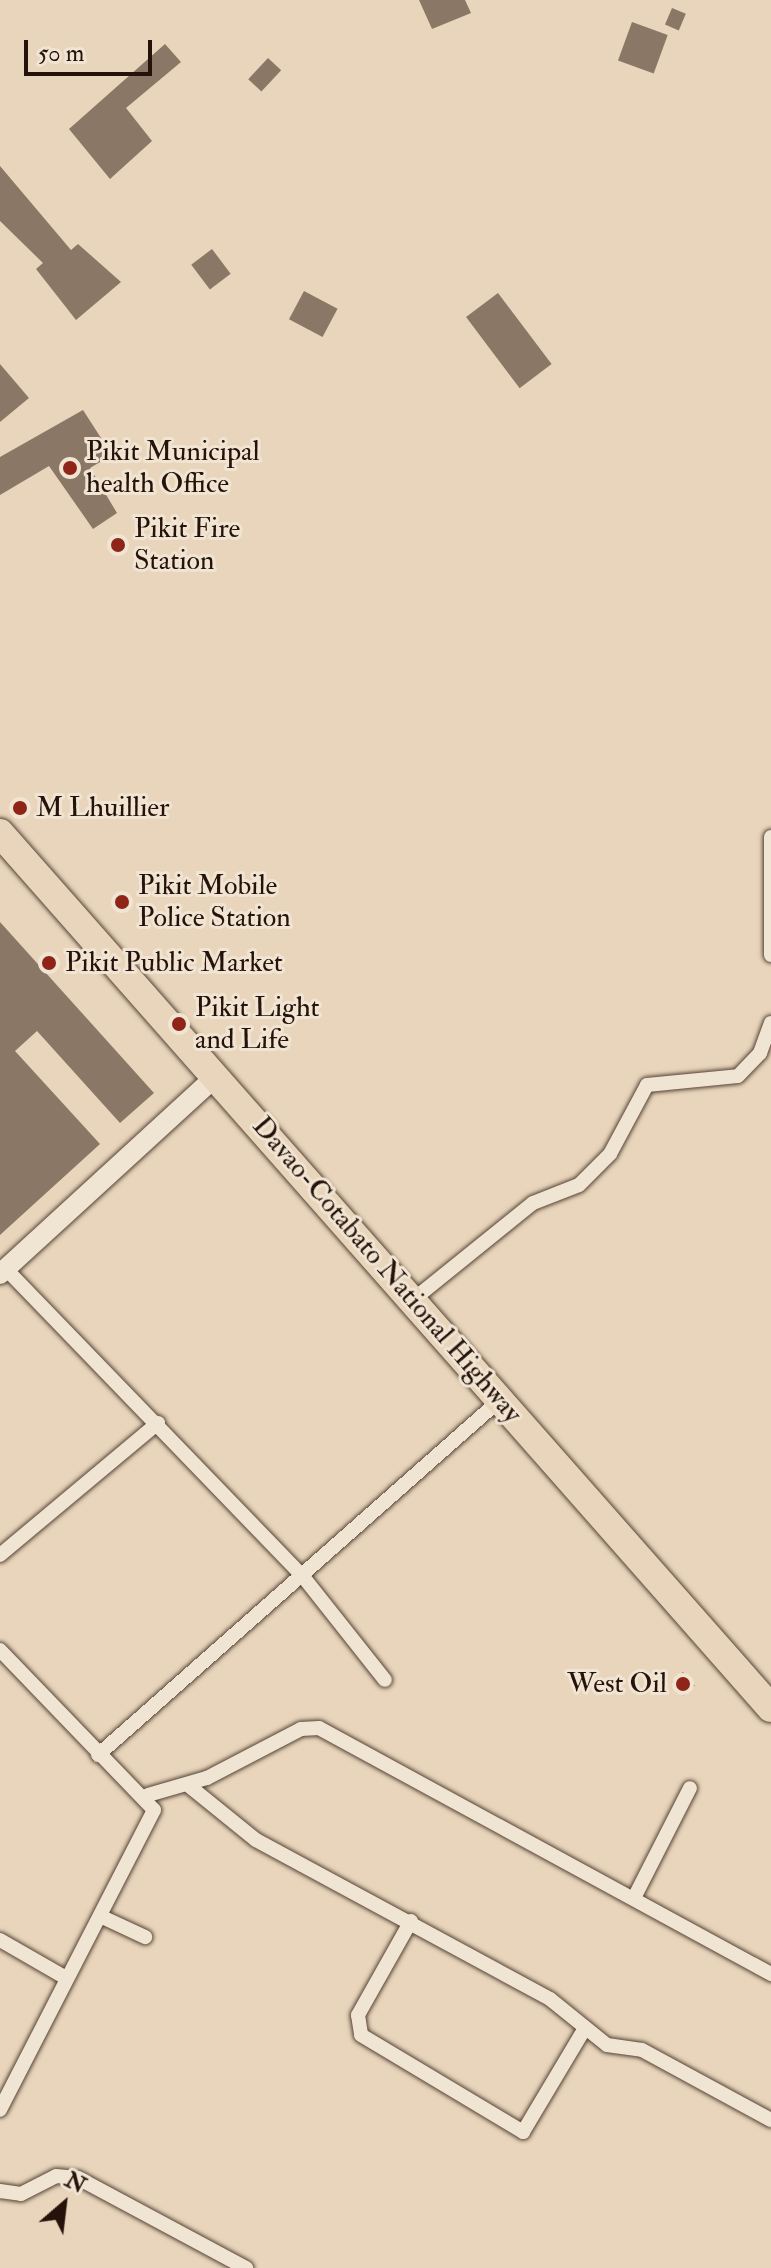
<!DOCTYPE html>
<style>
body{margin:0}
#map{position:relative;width:771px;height:2268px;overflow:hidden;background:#e8d5bb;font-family:"IM FELL Double Pica",serif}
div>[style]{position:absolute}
.building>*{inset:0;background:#8b7766;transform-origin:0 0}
.roads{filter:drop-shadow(0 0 2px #564336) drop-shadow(0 0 2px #564336)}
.street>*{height:14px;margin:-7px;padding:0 7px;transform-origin:7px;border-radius:7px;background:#f0e4d3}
.secondary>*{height:20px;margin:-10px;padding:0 10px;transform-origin:10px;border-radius:10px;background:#f0e4d3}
.highway>*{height:28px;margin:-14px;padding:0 14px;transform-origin:14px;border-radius:14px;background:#e8d5bb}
.dots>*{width:22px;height:22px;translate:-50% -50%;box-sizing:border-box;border:4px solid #f0e4d3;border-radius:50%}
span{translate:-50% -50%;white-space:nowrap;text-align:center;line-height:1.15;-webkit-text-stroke:6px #f0e4d3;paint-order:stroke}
.poi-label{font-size:28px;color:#26120a}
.left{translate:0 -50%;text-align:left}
.right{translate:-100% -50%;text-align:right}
.street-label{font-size:28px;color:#26120a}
.north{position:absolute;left:24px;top:2164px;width:80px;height:80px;-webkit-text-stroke:6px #f0e4d3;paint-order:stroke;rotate:28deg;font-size:22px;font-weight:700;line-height:32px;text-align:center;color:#26120a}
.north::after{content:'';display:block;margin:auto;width:28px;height:36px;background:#26120a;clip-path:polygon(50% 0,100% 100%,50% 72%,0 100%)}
.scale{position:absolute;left:24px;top:40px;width:128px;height:36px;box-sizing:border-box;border:4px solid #26120a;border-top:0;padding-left:10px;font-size:24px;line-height:28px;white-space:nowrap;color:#26120a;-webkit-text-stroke:6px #f0e4d3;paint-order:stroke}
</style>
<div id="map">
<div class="building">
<div style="clip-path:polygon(419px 0,465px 0,471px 13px,432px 29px)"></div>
<div style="left:672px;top:8px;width:15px;height:18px;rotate:23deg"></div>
<div style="left:632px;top:22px;width:38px;height:41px;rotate:20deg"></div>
<div style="clip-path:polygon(165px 44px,181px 62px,126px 108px,152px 141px,110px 179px,69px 129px)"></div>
<div style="left:268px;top:58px;width:18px;height:29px;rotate:43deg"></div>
<div style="clip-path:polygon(0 166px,71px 250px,78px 244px,121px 282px,76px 320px,36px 269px,43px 263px,0 221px)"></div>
<div style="left:212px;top:249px;width:31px;height:26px;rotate:53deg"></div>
<div style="left:304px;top:291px;width:38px;height:32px;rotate:28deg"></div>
<div style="left:498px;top:293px;width:89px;height:40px;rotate:53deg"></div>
<div style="clip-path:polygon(0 364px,29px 398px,0 422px)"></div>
<div style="clip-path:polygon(83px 410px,112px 455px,90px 468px,117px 513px,93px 529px,49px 466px,0 495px,0 457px)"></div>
<div style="clip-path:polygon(0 922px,154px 1093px,120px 1123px,37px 1031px,15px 1051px,100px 1144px,0 1235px)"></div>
<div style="left:683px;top:1672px;width:18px;height:15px;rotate:49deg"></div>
</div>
<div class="roads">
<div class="street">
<div style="left:771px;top:837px;width:118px;rotate:90deg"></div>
<div style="left:6px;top:1269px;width:424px;rotate:46deg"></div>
<div style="left:301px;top:1574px;width:135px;rotate:51.6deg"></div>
<div style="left:414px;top:1299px;width:153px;rotate:-38.9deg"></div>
<div style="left:533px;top:1203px;width:49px;rotate:-21.4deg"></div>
<div style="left:579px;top:1185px;width:44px;rotate:-45deg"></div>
<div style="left:610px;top:1154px;width:78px;rotate:-61.8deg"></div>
<div style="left:647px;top:1085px;width:91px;rotate:-5.6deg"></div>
<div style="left:738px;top:1076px;width:32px;rotate:-46deg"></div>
<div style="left:760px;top:1053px;width:32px;rotate:-70deg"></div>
<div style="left:0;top:1555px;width:206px;rotate:-39.9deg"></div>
<div style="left:0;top:1650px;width:222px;rotate:46.1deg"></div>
<div style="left:154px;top:1810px;width:337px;rotate:117.2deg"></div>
<div style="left:98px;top:1755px;width:538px;rotate:-41.46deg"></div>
<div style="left:188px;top:1785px;width:87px;rotate:39deg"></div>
<div style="left:256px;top:1840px;width:334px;rotate:28.4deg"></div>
<div style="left:550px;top:1999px;width:73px;rotate:38.9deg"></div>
<div style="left:607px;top:2045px;width:35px;rotate:8deg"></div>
<div style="left:642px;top:2050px;width:147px;rotate:28.5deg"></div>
<div style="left:148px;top:1795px;width:61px;rotate:-16.1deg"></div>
<div style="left:207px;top:1778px;width:106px;rotate:-27.5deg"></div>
<div style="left:301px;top:1729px;width:18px;rotate:-3deg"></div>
<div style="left:319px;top:1728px;width:515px;rotate:28.56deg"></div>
<div style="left:635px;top:1896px;width:121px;rotate:-63deg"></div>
<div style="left:100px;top:1916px;width:50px;rotate:25deg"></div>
<div style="left:411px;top:1921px;width:108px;rotate:119.4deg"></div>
<div style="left:358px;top:2015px;width:20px;rotate:81deg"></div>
<div style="left:361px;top:2035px;width:189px;rotate:30.9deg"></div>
<div style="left:523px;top:2132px;width:121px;rotate:-59.2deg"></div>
<div style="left:0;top:1940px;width:76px;rotate:29.9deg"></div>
<div style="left:0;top:2191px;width:21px;rotate:8deg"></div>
<div style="left:21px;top:2194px;width:39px;rotate:-27deg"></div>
<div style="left:56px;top:2176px;width:22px;rotate:5deg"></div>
<div style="left:78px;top:2178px;width:191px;rotate:28.2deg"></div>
</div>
<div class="secondary">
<div style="left:0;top:1274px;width:293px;rotate:-42.5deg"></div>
</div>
<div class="highway">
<div style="left:0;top:833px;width:1166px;rotate:48.62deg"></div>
</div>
</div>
<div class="dots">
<div style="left:70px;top:468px;background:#8f2418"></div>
<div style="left:118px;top:545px;background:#8f2418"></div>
<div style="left:20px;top:808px;background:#8f2418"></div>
<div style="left:122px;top:902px;background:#8f2418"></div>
<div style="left:49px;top:963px;background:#8f2418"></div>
<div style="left:179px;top:1024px;background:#8f2418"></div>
<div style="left:683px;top:1684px;background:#8f2418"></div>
</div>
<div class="poi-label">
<span class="left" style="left:86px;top:468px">Pikit Municipal<br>health Office</span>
<span class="left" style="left:134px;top:545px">Pikit Fire<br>Station</span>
<span class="left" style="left:36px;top:808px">M Lhuillier</span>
<span class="left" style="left:138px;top:902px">Pikit Mobile<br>Police Station</span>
<span class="left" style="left:65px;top:963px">Pikit Public Market</span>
<span class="left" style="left:195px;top:1024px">Pikit Light<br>and Life</span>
<span class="right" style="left:667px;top:1684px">West Oil</span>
</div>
<div class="street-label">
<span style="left:387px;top:1270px;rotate:49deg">Davao-Cotabato National Highway</span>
</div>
<div class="north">N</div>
<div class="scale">50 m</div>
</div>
